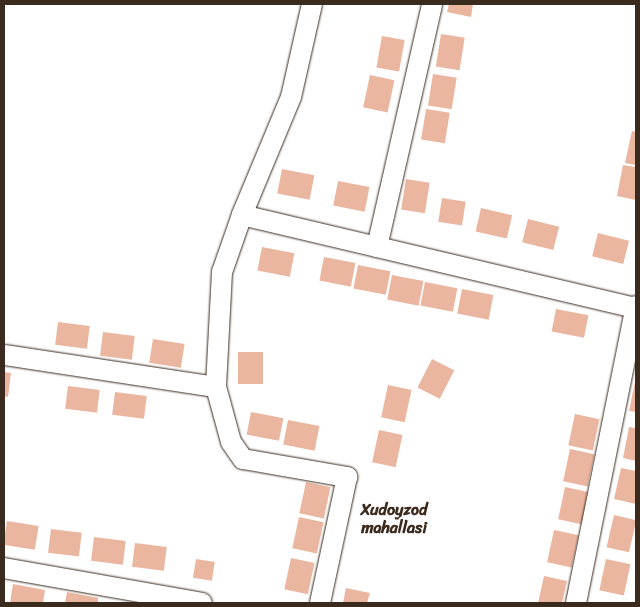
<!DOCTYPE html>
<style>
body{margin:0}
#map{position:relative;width:640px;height:607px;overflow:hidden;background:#fff;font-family:Sriracha,sans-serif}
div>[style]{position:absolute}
.building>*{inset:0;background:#ebb69f;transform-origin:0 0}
.roads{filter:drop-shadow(0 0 1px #3b2a1e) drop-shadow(0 0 1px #3b2a1e)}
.minor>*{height:20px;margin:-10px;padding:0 10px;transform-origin:10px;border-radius:10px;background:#fff}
span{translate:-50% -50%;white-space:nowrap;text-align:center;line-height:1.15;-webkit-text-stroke:4px #fff;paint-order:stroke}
.neighbourhood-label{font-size:16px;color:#3b2a1e;font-weight:700}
.frame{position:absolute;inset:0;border:5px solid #3b2a1e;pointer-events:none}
</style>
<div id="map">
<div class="building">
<div style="clip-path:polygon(449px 4px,473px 4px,471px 17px,447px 12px)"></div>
<div style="left:441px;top:34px;width:24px;height:33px;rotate:9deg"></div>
<div style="left:382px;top:36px;width:23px;height:32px;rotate:10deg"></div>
<div style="left:433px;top:74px;width:24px;height:32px;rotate:9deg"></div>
<div style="left:370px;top:75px;width:25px;height:33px;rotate:12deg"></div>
<div style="left:426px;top:109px;width:24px;height:31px;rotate:9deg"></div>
<div style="clip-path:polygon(632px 131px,636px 132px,636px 165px,625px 163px)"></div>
<div style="clip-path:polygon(623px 165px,636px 167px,636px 200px,617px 196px)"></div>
<div style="left:282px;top:169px;width:33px;height:25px;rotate:11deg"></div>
<div style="left:406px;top:179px;width:24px;height:31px;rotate:9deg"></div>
<div style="left:338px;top:181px;width:32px;height:25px;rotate:11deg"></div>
<div style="left:442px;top:198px;width:24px;height:24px;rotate:9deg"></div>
<div style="left:481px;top:208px;width:32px;height:24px;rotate:13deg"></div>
<div style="left:528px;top:219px;width:32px;height:24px;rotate:14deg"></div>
<div style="left:598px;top:233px;width:32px;height:24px;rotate:14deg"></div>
<div style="left:262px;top:247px;width:33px;height:24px;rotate:11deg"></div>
<div style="left:324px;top:257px;width:32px;height:24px;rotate:11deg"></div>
<div style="left:358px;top:265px;width:33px;height:24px;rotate:11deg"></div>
<div style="left:392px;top:275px;width:32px;height:25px;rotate:11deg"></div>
<div style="left:425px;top:282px;width:33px;height:24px;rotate:11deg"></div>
<div style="left:462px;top:289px;width:32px;height:25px;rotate:11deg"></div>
<div style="left:556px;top:309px;width:33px;height:23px;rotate:11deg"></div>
<div style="left:58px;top:322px;width:32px;height:23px;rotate:7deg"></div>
<div style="left:103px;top:332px;width:32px;height:24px;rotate:7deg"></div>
<div style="left:153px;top:339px;width:32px;height:24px;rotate:9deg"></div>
<div style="left:238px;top:352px;width:25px;height:32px"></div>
<div style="left:432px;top:359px;width:25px;height:32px;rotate:27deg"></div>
<div style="clip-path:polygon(4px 372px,11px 373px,8px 397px,4px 396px)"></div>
<div style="clip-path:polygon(635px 382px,636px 382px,636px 412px,629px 411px)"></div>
<div style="left:388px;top:385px;width:24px;height:33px;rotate:12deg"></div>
<div style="left:68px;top:386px;width:32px;height:23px;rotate:7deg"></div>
<div style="left:115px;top:392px;width:32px;height:23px;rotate:7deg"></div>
<div style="left:251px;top:412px;width:33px;height:23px;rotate:11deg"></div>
<div style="left:575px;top:414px;width:25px;height:32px;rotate:12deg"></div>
<div style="left:288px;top:420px;width:32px;height:25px;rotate:11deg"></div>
<div style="clip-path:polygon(629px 427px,636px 428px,636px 461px,623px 458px)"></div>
<div style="left:379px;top:430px;width:24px;height:33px;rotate:12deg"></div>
<div style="left:570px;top:449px;width:25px;height:33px;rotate:12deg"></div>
<div style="clip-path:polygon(621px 468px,636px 471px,636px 504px,614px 499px)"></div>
<div style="left:306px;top:482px;width:25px;height:32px;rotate:12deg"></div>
<div style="left:565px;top:487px;width:25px;height:33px;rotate:12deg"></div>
<div style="left:614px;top:515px;width:23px;height:33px;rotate:13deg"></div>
<div style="left:299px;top:517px;width:25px;height:32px;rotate:12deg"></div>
<div style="left:7px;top:521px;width:32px;height:24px;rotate:9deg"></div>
<div style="left:51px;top:529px;width:31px;height:24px;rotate:7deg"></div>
<div style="left:554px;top:530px;width:25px;height:33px;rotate:12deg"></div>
<div style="left:94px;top:537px;width:32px;height:24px;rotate:7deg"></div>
<div style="left:135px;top:543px;width:32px;height:24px;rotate:7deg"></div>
<div style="left:291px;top:558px;width:24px;height:32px;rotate:12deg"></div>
<div style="left:196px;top:559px;width:19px;height:19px;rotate:9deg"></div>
<div style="left:606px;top:559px;width:25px;height:32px;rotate:12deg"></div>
<div style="clip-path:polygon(544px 576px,567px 581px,562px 603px,538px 603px)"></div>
<div style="clip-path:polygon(13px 584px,45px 590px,43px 603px,10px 603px)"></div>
<div style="clip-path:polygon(346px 588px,370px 593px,367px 603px,343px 603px)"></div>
<div style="clip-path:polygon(67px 592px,98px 598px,98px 603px,65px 603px)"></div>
</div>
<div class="roads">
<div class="minor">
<div style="left:312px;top:4px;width:95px;rotate:102.7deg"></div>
<div style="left:291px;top:97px;width:128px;rotate:112.6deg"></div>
<div style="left:242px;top:215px;width:60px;rotate:109.3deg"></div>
<div style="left:222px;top:272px;width:115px;rotate:93deg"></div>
<div style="left:216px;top:387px;width:57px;rotate:74.7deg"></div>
<div style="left:231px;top:442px;width:21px;rotate:55deg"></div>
<div style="left:243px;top:459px;width:106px;rotate:9.8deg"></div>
<div style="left:347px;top:477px;width:129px;rotate:102.1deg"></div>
<div style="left:242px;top:215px;width:405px;rotate:13.3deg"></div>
<div style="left:377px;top:247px;width:249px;rotate:-77.2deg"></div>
<div style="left:4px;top:355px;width:214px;rotate:8.6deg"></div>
<div style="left:4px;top:568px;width:201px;rotate:10deg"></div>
<div style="left:576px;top:603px;width:303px;rotate:-78.6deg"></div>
</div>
</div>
<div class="neighbourhood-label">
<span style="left:394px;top:519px">Xudoyzod<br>mahallasi</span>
</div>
<div class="frame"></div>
</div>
